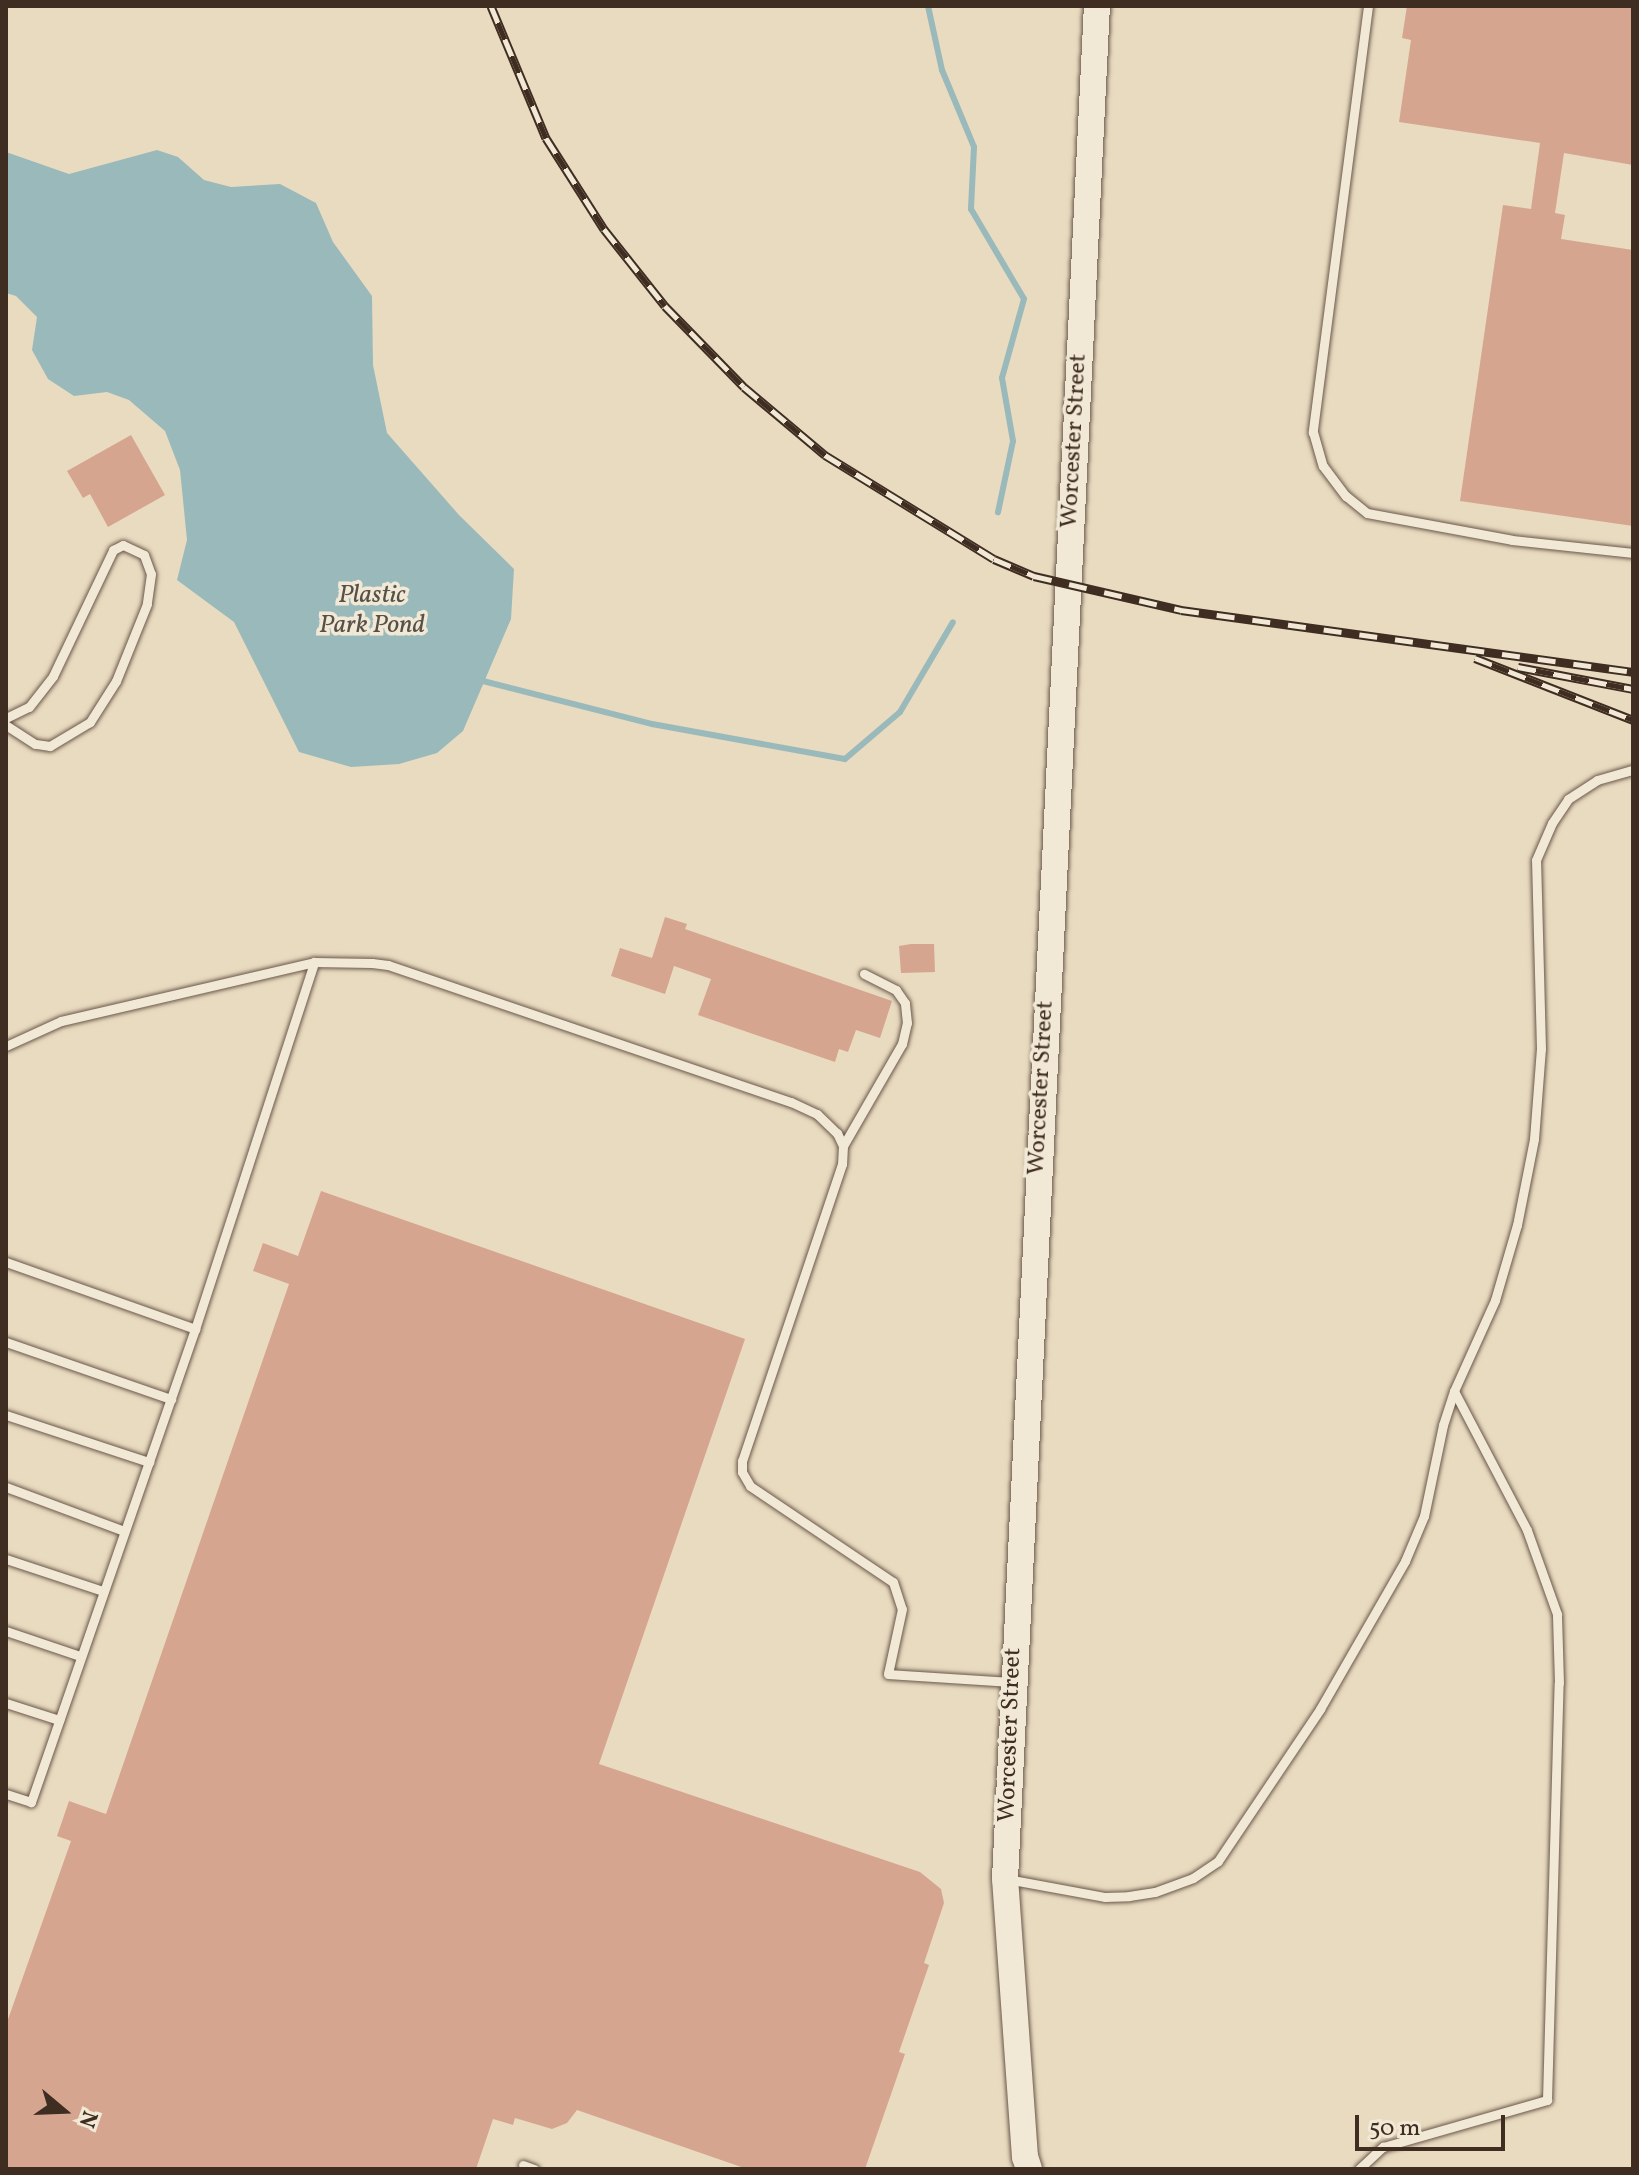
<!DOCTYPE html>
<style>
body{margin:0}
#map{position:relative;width:1639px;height:2175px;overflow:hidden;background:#e9dbc0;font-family:Vollkorn,serif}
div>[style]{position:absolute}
.water>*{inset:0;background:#9ab9bb}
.stream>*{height:6px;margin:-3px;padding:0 3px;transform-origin:3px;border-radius:3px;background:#9ab9bb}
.building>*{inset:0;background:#d6a590}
.roads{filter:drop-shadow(0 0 2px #6a584a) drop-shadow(0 0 2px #6a584a)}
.service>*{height:9px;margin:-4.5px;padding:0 4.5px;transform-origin:4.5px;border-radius:4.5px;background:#f1e8d6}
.secondary>*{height:26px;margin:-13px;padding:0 13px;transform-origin:13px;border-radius:13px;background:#f1e8d6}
.rail>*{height:9px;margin-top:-4.5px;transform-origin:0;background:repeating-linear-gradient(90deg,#f1e8d6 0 18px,#402d22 0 36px);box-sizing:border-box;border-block:2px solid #402d22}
span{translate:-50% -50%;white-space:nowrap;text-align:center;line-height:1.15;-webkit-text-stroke:7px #f1e8d6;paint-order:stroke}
.street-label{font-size:24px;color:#402d22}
.water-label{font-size:26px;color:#565048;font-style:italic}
.frame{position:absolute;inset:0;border:8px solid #402d22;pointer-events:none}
.north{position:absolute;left:24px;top:2071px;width:80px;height:80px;-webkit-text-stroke:6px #f1e8d6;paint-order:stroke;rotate:109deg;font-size:22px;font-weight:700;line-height:32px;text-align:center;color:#402d22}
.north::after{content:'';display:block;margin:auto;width:28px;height:36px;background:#402d22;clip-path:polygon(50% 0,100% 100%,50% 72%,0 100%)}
.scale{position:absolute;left:1355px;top:2115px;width:150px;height:36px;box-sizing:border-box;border:4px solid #402d22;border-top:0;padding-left:10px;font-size:24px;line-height:28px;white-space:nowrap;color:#402d22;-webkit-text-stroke:6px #f1e8d6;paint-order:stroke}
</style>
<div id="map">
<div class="water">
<div style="clip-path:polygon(157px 150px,178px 157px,204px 180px,231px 187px,280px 184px,316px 203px,333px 242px,372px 296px,373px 365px,387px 433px,459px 515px,514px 569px,511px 619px,463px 731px,437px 753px,399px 764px,351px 767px,299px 752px,234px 622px,177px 580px,187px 540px,180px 470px,165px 431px,129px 400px,107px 392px,74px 396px,48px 379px,32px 350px,37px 317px,16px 296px,6px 293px,6px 152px,69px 174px)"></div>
</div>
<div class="stream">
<div style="left:928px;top:6px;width:66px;rotate:77.7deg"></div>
<div style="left:942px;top:70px;width:83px;rotate:67.4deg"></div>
<div style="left:974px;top:147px;width:62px;rotate:92.8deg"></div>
<div style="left:971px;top:209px;width:104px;rotate:59.5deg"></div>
<div style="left:1024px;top:299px;width:82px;rotate:105.6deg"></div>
<div style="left:1002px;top:378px;width:64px;rotate:80.1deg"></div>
<div style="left:1013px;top:441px;width:73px;rotate:101.9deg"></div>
<div style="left:479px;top:680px;width:179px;rotate:14.3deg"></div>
<div style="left:652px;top:724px;width:196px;rotate:10.3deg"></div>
<div style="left:845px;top:759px;width:72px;rotate:-40.5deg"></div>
<div style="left:900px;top:712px;width:104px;rotate:-59.5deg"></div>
</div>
<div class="building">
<div style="clip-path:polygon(1407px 6px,1633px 6px,1633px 165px,1564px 153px,1555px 213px,1565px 215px,1561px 239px,1633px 250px,1633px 526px,1460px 501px,1503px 205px,1531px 209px,1540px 143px,1399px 122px,1411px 40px,1402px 38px)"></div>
<div style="clip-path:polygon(131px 435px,165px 495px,108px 527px,90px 494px,83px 498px,67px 471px)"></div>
<div style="clip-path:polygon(665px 917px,687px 924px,685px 929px,892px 1001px,880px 1038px,856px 1030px,848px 1052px,839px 1049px,835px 1062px,698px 1015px,711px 979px,674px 966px,665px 994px,611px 976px,620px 948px,652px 958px)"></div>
<div style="clip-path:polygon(911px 944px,934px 944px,935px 972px,901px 973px,899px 946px)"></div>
<div style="clip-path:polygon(321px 1191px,745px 1339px,599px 1764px,920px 1872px,941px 1889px,944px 1903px,924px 1963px,929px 1965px,899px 2052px,905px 2054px,865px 2169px,747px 2169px,577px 2110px,567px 2123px,552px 2129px,515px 2118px,513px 2125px,493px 2119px,476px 2169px,6px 2169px,6px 2025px,71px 1841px,57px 1836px,69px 1801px,106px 1814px,289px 1284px,253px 1271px,263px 1243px,298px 1256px)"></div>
</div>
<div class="roads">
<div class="service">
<div style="left:1368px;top:6px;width:430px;rotate:97.4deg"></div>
<div style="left:1313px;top:432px;width:35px;rotate:74deg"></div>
<div style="left:1323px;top:466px;width:38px;rotate:53deg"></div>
<div style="left:1346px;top:496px;width:27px;rotate:39deg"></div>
<div style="left:1367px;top:513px;width:147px;rotate:10.5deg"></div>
<div style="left:1512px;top:540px;width:122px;rotate:6.1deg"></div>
<div style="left:6px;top:718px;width:25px;rotate:-26deg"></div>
<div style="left:29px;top:707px;width:39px;rotate:-52deg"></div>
<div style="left:53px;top:676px;width:140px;rotate:-64.5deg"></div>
<div style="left:113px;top:550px;width:11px;rotate:-27deg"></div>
<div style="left:123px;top:545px;width:23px;rotate:25deg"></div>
<div style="left:144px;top:555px;width:20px;rotate:70deg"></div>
<div style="left:151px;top:574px;width:30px;rotate:98deg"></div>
<div style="left:147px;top:604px;width:83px;rotate:111.9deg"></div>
<div style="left:116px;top:681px;width:49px;rotate:122.4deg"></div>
<div style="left:90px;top:722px;width:47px;rotate:149deg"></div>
<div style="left:50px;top:746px;width:15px;rotate:-172deg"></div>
<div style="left:35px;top:744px;width:35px;rotate:-147deg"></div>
<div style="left:6px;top:1046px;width:60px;rotate:-24.4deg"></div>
<div style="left:61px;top:1021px;width:260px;rotate:-13.1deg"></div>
<div style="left:314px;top:962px;width:58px;rotate:1deg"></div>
<div style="left:372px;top:963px;width:16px;rotate:7deg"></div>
<div style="left:388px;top:965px;width:426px;rotate:18.8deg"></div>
<div style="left:791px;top:1102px;width:29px;rotate:25deg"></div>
<div style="left:817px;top:1114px;width:28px;rotate:44deg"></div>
<div style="left:837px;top:1133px;width:14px;rotate:65deg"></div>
<div style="left:843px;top:1146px;width:18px;rotate:93deg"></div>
<div style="left:842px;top:1164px;width:313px;rotate:108.6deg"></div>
<div style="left:742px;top:1461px;width:11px;rotate:90deg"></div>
<div style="left:742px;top:1472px;width:16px;rotate:60deg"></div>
<div style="left:750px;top:1486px;width:172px;rotate:33.9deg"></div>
<div style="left:893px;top:1582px;width:28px;rotate:72deg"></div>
<div style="left:902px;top:1609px;width:66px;rotate:102.2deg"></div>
<div style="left:888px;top:1674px;width:123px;rotate:3.7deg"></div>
<div style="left:843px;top:1146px;width:118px;rotate:-60deg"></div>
<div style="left:902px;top:1044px;width:22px;rotate:-77deg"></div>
<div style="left:907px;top:1023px;width:20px;rotate:-96deg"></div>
<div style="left:905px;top:1003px;width:16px;rotate:-125deg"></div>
<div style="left:896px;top:990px;width:36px;rotate:-153deg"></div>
<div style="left:6px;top:1262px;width:201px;rotate:19.5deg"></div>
<div style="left:195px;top:1329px;width:501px;rotate:109.12deg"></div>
<div style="left:31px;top:1802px;width:26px;rotate:-162deg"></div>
<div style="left:195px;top:1329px;width:386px;rotate:-72deg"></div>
<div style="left:6px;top:1342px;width:175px;rotate:19.1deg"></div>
<div style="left:6px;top:1415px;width:151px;rotate:18.2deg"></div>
<div style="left:6px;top:1487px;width:126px;rotate:20.4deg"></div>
<div style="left:6px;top:1559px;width:102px;rotate:18.3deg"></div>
<div style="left:6px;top:1631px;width:78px;rotate:18.7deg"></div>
<div style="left:6px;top:1703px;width:56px;rotate:17.8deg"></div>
<div style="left:1007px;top:1879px;width:100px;rotate:10.4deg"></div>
<div style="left:1105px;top:1897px;width:24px;rotate:-2deg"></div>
<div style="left:1129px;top:1896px;width:26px;rotate:-9deg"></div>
<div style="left:1155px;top:1892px;width:40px;rotate:-20.2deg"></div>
<div style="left:1193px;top:1878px;width:30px;rotate:-34deg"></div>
<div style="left:1218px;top:1861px;width:183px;rotate:-56.1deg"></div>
<div style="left:1320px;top:1709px;width:171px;rotate:-60.1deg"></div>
<div style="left:1405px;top:1561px;width:49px;rotate:-67.1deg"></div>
<div style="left:1424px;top:1516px;width:93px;rotate:-78.2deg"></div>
<div style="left:1443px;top:1425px;width:36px;rotate:-72deg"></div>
<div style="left:523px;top:2165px;width:12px;rotate:20deg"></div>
<div style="left:1359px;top:2169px;width:33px;rotate:-43deg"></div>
<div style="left:1383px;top:2147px;width:171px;rotate:-16deg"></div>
<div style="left:1547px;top:2100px;width:417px;rotate:-88.4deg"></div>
<div style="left:1559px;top:1683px;width:69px;rotate:-91.7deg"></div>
<div style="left:1557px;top:1614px;width:89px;rotate:-109.7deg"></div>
<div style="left:1527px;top:1530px;width:157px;rotate:-117.7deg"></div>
<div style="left:1454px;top:1391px;width:100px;rotate:-65.7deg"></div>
<div style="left:1495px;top:1300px;width:78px;rotate:-73.7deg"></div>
<div style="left:1517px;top:1225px;width:88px;rotate:-78.8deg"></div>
<div style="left:1534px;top:1139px;width:90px;rotate:-85.6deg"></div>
<div style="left:1541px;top:1049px;width:189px;rotate:-91.5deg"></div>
<div style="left:1536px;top:860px;width:40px;rotate:-66.6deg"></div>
<div style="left:1552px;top:823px;width:29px;rotate:-56deg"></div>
<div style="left:1568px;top:799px;width:35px;rotate:-33deg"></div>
<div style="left:1597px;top:780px;width:37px;rotate:-16deg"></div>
</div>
<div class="secondary">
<div style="left:1029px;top:2169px;width:13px;rotate:-108deg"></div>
<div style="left:1025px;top:2157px;width:279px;rotate:-94.1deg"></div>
<div style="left:1005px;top:1879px;width:1875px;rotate:-87.19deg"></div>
</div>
</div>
<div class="rail">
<div style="left:491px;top:6px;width:143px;rotate:67.4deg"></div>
<div style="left:546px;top:138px;width:108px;rotate:57.5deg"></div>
<div style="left:604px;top:229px;width:98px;rotate:51.6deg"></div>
<div style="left:665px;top:306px;width:113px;rotate:45.7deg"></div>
<div style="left:744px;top:387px;width:106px;rotate:40deg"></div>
<div style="left:825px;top:455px;width:198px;rotate:31.6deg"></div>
<div style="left:994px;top:559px;width:43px;rotate:23deg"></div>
<div style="left:1034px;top:576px;width:151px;rotate:13deg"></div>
<div style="left:1181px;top:610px;width:456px;rotate:7.8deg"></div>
<div style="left:1475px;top:658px;width:170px;rotate:21.4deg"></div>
<div style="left:1518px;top:667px;width:117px;rotate:10.8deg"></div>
</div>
<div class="street-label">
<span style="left:1075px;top:441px;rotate:-87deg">Worcester Street</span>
<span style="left:1042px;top:1088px;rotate:-87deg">Worcester Street</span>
<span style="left:1011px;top:1735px;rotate:-88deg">Worcester Street</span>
</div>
<div class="water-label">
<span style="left:372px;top:611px">Plastic<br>Park Pond</span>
</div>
<div class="frame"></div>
<div class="north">N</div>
<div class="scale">50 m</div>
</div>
